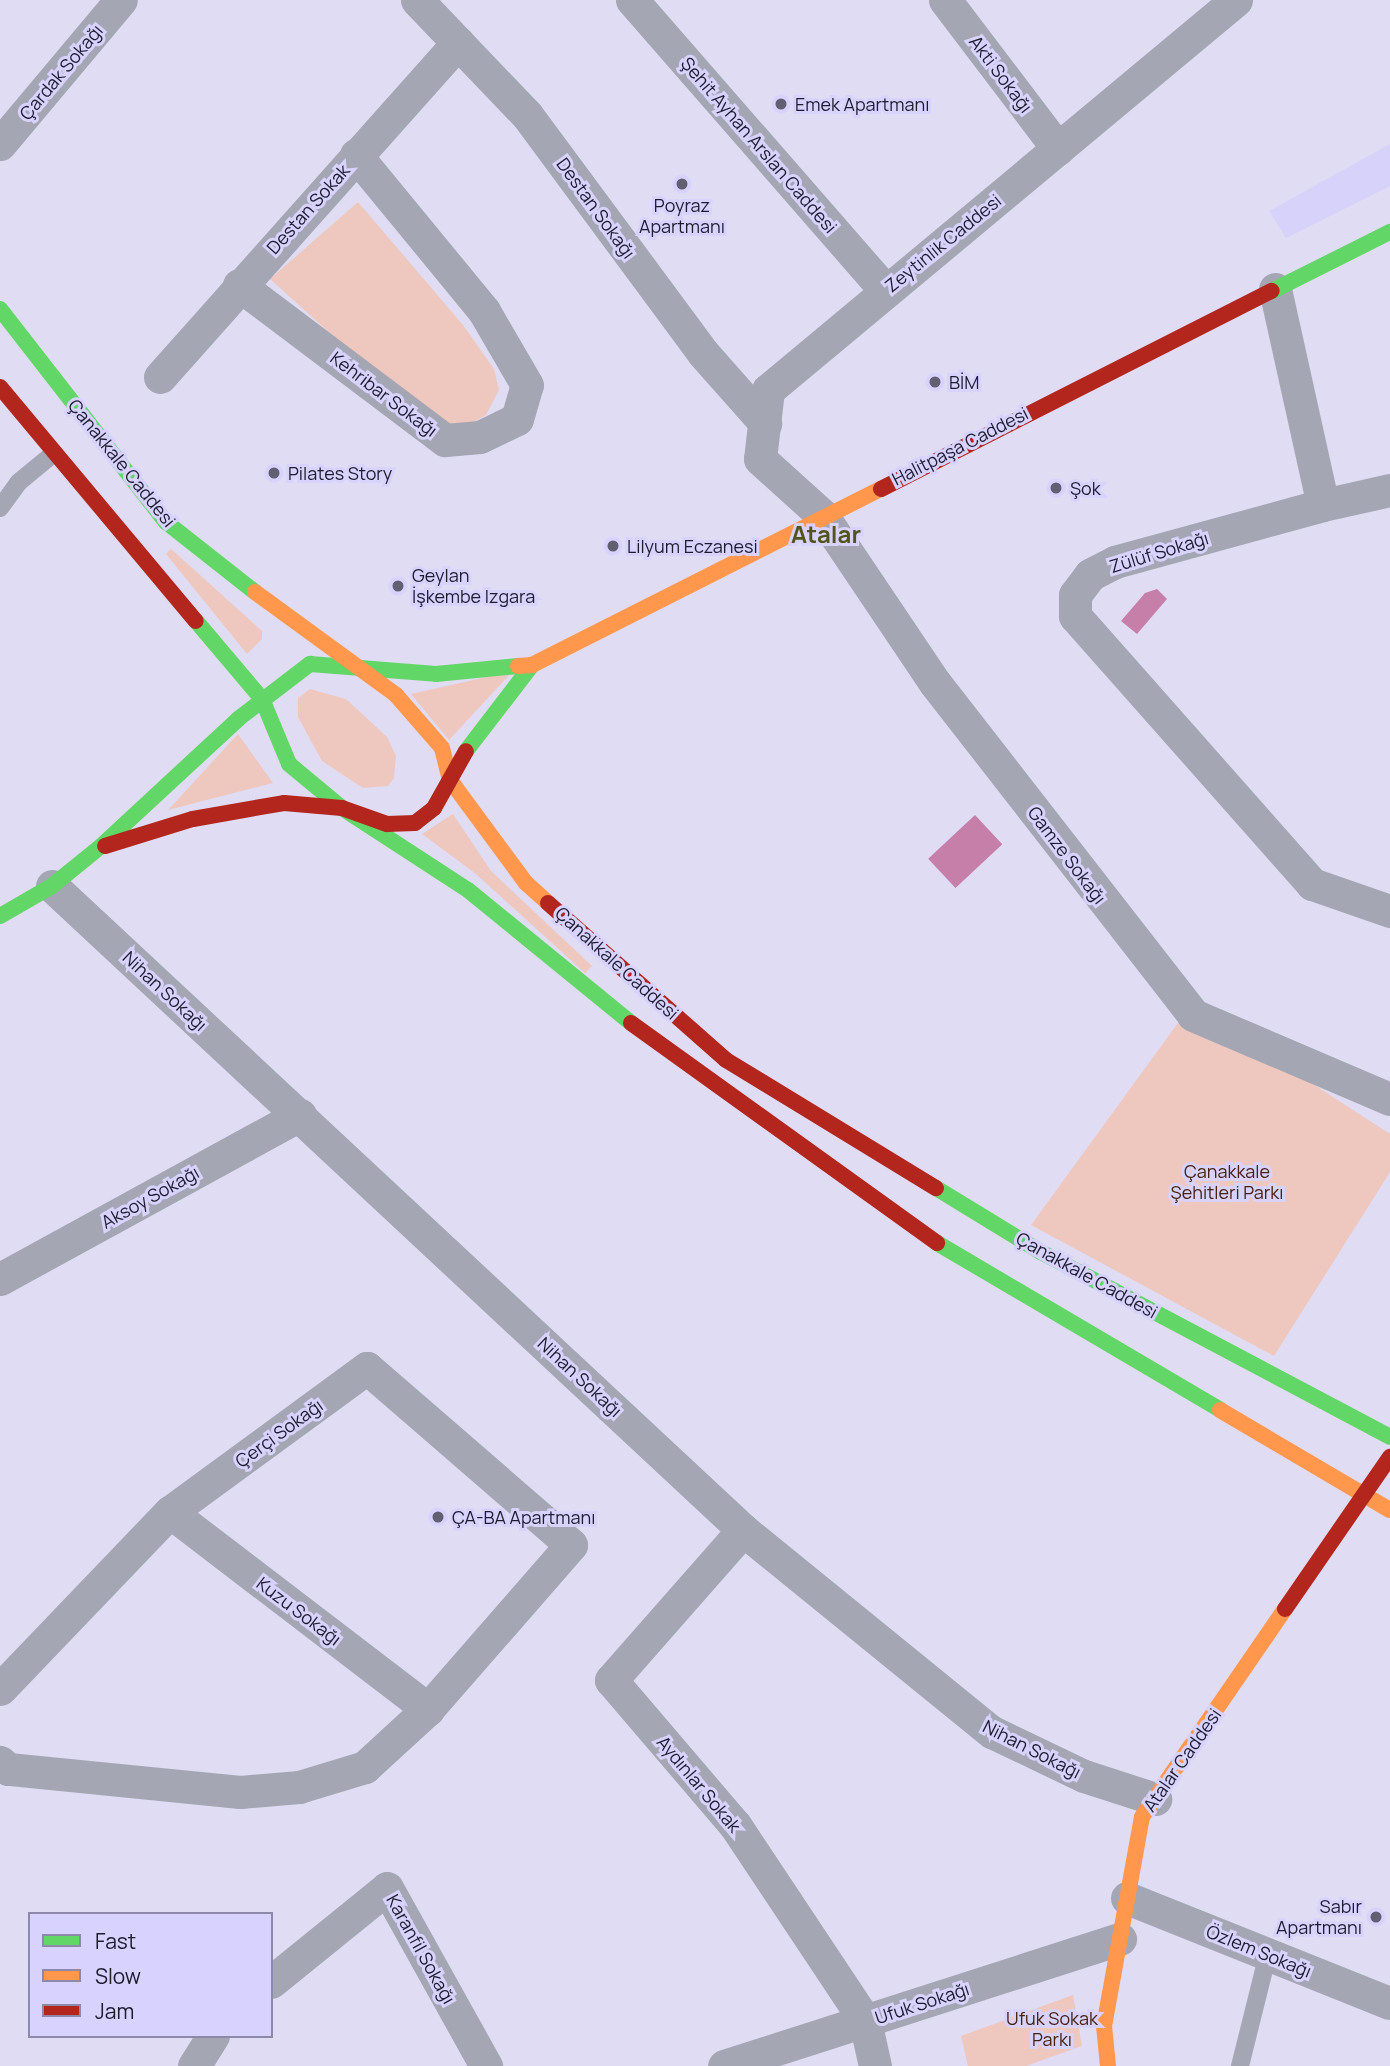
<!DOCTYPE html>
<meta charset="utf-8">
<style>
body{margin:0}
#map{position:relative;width:1390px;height:2066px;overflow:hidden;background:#e0dcf4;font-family:Manrope,sans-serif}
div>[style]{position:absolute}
.built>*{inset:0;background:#d7d2f9}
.green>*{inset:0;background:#eec8be}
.water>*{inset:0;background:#c57fa8;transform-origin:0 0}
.lane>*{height:18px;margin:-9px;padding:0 9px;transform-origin:9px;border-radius:9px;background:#a4a7b3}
.street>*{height:33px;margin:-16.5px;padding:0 16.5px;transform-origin:16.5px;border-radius:16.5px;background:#a4a7b3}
.fast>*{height:16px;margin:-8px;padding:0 8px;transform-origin:8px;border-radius:8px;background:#63d668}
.slow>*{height:16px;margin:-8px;padding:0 8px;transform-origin:8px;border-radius:8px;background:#ff974d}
.jam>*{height:16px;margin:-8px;padding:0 8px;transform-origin:8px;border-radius:8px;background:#b3261e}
.dots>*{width:19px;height:19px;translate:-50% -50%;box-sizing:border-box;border:4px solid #d8d2ff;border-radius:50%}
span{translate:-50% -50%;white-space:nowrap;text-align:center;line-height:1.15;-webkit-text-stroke:6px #d8d2ff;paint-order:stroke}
.street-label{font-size:18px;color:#1e1c2c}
.poi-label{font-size:18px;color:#1e1c2c}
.left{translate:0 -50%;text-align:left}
.right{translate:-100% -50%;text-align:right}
.park-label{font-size:18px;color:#472208}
.district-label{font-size:24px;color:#525419;font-weight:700}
.legend{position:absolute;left:28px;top:1912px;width:245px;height:126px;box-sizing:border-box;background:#d8d2ff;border:2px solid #8e89ab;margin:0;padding:9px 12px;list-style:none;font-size:21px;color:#1e1c2c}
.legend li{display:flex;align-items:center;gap:14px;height:35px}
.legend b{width:35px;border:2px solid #8e89ab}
</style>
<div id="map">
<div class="built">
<div style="clip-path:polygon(1390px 144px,1390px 186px,1286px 238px,1269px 211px)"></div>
</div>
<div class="green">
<div style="clip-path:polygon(358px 202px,463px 325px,494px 369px,499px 390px,486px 415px,466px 427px,447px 428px,394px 391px,270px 279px)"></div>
<div style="clip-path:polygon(171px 549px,262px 631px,262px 639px,247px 654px,166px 554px)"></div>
<div style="clip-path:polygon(513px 671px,449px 740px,411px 694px)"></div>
<div style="clip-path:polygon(310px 689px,346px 699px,387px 737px,396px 756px,394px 778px,388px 786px,363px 788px,322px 761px,298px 717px,298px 698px)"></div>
<div style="clip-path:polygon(238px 734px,273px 783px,168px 810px)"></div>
<div style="clip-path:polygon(453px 814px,491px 871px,592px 966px,585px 973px,476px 874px,422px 834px)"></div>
<div style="clip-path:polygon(1191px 1005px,1390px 1134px,1390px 1172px,1274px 1356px,1031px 1225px)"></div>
<div style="clip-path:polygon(1073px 1995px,1082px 2046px,1026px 2066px,968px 2066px,961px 2036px)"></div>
</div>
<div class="water">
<div style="clip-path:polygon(1157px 589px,1167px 599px,1137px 634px,1121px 621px,1145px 593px)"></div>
<div style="left:975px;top:815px;width:40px;height:64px;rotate:47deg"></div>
</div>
<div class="lane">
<div style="left:0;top:508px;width:32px;rotate:-54deg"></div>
<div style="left:19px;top:482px;width:45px;rotate:-39.6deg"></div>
<div style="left:1240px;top:2066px;width:115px;rotate:-76deg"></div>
</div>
<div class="street">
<div style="left:417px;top:0;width:159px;rotate:46.3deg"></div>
<div style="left:527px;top:115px;width:296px;rotate:53.5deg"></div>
<div style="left:703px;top:353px;width:94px;rotate:48.5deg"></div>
<div style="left:632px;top:0;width:385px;rotate:48.9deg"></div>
<div style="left:945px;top:0;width:187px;rotate:52.8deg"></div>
<div style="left:1236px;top:0;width:609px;rotate:140.19deg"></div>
<div style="left:768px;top:390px;width:69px;rotate:96.6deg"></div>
<div style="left:760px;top:459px;width:84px;rotate:42.1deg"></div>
<div style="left:822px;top:515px;width:202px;rotate:56.1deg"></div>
<div style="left:935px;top:683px;width:420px;rotate:52.1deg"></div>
<div style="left:1193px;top:1015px;width:214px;rotate:23.1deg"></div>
<div style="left:0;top:144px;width:188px;rotate:-50deg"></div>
<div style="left:239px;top:285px;width:258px;rotate:37deg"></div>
<div style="left:445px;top:440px;width:35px;rotate:-5deg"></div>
<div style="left:480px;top:437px;width:41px;rotate:-25.9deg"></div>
<div style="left:517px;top:419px;width:35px;rotate:-74deg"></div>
<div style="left:527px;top:385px;width:86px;rotate:-120.2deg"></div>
<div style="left:484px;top:311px;width:202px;rotate:-129.4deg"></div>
<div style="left:1275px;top:289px;width:221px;rotate:77.5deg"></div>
<div style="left:1323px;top:505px;width:216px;rotate:164.7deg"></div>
<div style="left:1115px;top:562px;width:28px;rotate:153deg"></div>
<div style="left:1090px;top:575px;width:25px;rotate:127deg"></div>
<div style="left:1075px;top:595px;width:21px;rotate:90deg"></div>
<div style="left:1075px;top:616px;width:358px;rotate:48.5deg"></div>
<div style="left:1312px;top:884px;width:83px;rotate:19.1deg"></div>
<div style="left:160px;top:377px;width:448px;rotate:-48.3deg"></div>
<div style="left:1323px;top:505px;width:69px;rotate:-12.6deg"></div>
<div style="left:52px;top:886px;width:945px;rotate:42.98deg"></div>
<div style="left:743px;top:1530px;width:321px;rotate:39.1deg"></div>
<div style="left:992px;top:1732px;width:102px;rotate:25.6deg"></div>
<div style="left:1084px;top:1776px;width:75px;rotate:17.9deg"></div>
<div style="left:0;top:1279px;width:342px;rotate:-28.7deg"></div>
<div style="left:170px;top:1512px;width:325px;rotate:37.4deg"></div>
<div style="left:743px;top:1530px;width:200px;rotate:131.3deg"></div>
<div style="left:611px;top:1680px;width:191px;rotate:49.5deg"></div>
<div style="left:735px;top:1825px;width:235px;rotate:56.4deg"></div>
<div style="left:865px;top:2021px;width:46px;rotate:77.5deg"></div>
<div style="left:0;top:1689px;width:245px;rotate:-46.2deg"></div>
<div style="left:170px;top:1512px;width:244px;rotate:-36.2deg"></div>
<div style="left:367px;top:1368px;width:270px;rotate:40.9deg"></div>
<div style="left:571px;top:1545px;width:218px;rotate:131.1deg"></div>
<div style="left:428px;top:1709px;width:86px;rotate:137.4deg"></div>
<div style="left:365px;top:1767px;width:69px;rotate:163.1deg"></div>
<div style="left:299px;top:1787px;width:59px;rotate:175.2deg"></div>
<div style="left:240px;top:1792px;width:233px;rotate:-174.3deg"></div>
<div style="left:8px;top:1769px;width:11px;rotate:-139deg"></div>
<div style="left:1127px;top:1898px;width:283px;rotate:21.8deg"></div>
<div style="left:271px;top:1982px;width:149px;rotate:-39deg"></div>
<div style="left:387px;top:1888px;width:204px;rotate:60.9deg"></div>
<div style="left:194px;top:2066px;width:36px;rotate:-58deg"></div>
<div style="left:724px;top:2066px;width:416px;rotate:-17.8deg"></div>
</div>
<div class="fast">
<div style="left:1272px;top:291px;width:132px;rotate:-26.6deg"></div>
<div style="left:0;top:309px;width:270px;rotate:52.1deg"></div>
<div style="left:166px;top:522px;width:113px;rotate:38.2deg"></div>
<div style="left:196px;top:621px;width:102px;rotate:49.8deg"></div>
<div style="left:262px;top:699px;width:70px;rotate:67.4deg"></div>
<div style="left:289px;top:764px;width:69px;rotate:39.7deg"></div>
<div style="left:342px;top:808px;width:150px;rotate:33.1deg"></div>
<div style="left:468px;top:890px;width:210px;rotate:39.2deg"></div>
<div style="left:466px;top:751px;width:108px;rotate:-52.5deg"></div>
<div style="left:0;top:916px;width:60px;rotate:-30deg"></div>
<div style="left:52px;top:886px;width:62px;rotate:-39.1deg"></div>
<div style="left:100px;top:847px;width:188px;rotate:-42.8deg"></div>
<div style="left:238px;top:719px;width:91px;rotate:-37.4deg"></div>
<div style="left:310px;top:664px;width:126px;rotate:4.5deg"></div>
<div style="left:436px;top:674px;width:82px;rotate:-5.6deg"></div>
<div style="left:936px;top:1188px;width:123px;rotate:31.4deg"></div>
<div style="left:1041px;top:1252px;width:395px;rotate:27.9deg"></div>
<div style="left:937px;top:1243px;width:329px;rotate:30.5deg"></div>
</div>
<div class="slow">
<div style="left:255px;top:592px;width:175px;rotate:36.1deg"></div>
<div style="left:396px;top:695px;width:70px;rotate:49deg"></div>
<div style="left:442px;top:748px;width:33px;rotate:76deg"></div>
<div style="left:450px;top:780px;width:128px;rotate:53.6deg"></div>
<div style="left:526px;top:883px;width:30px;rotate:42deg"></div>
<div style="left:518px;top:666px;width:14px;rotate:-4deg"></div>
<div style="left:532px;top:665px;width:391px;rotate:-26.8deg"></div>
<div style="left:1220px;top:1410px;width:197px;rotate:30.5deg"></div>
<div style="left:1108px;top:2066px;width:40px;rotate:-95.7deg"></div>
<div style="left:1104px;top:2026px;width:212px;rotate:-79.7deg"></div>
<div style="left:1142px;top:1817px;width:252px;rotate:-55.5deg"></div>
</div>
<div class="jam">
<div style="left:0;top:387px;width:305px;rotate:50.1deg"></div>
<div style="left:881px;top:489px;width:438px;rotate:-26.9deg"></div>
<div style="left:105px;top:846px;width:92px;rotate:-17.1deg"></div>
<div style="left:193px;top:819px;width:92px;rotate:-10deg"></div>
<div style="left:284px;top:803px;width:58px;rotate:4.9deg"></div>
<div style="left:342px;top:808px;width:48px;rotate:19.6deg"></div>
<div style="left:387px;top:824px;width:28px;rotate:-2deg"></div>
<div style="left:415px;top:823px;width:24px;rotate:-38deg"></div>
<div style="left:434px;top:808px;width:65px;rotate:-60.7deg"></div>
<div style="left:548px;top:903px;width:237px;rotate:41.4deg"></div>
<div style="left:726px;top:1060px;width:246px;rotate:31.4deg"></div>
<div style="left:631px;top:1023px;width:377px;rotate:35.7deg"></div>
<div style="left:1285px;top:1609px;width:185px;rotate:-55.4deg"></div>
</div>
<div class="dots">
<div style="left:781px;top:104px;background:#625f72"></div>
<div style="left:682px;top:184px;background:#625f72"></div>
<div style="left:935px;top:382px;background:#625f72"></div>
<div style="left:274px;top:473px;background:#625f72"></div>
<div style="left:1056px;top:488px;background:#625f72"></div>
<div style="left:613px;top:546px;background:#625f72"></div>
<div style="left:398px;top:586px;background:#625f72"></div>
<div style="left:438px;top:1517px;background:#625f72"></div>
<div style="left:1376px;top:1917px;background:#625f72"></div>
</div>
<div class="street-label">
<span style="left:61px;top:72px;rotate:-50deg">Çardak Sokağı</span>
<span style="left:1001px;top:74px;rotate:53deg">Akti Sokağı</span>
<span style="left:759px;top:145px;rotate:49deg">Şehit Ayhan Arslan Caddesi</span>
<span style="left:596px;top:208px;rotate:54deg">Destan Sokağı</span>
<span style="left:308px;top:209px;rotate:-48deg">Destan Sokak</span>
<span style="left:943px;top:243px;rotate:-39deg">Zeytinlik Caddesi</span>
<span style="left:384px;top:394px;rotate:37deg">Kehribar Sokağı</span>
<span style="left:960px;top:446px;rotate:-27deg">Halitpaşa Caddesi</span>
<span style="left:122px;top:463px;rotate:51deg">Çanakkale Caddesi</span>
<span style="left:1159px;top:552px;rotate:-17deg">Zülüf Sokağı</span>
<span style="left:1067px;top:855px;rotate:53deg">Gamze Sokağı</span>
<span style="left:617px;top:963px;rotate:42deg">Çanakkale Caddesi</span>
<span style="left:165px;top:991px;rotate:43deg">Nihan Sokağı</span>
<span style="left:150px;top:1197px;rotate:-29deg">Aksoy Sokağı</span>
<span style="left:1087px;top:1275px;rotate:29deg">Çanakkale Caddesi</span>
<span style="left:580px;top:1377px;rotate:43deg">Nihan Sokağı</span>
<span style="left:279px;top:1433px;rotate:-36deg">Çerçi Sokağı</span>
<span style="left:299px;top:1611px;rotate:37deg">Kuzu Sokağı</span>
<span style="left:1032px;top:1749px;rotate:27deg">Nihan Sokağı</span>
<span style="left:1182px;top:1760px;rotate:-55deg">Atalar Caddesi</span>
<span style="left:699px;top:1784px;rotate:50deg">Aydınlar Sokak</span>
<span style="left:421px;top:1949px;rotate:61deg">Karanfil Sokağı</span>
<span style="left:1259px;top:1951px;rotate:22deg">Özlem Sokağı</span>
<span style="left:922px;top:2003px;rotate:-18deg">Ufuk Sokağı</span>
</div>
<div class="poi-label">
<span class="left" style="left:795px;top:104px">Emek Apartmanı</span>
<span style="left:682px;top:216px">Poyraz<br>Apartmanı</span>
<span class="left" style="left:949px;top:382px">BİM</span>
<span class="left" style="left:288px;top:473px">Pilates Story</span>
<span class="left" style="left:1070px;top:488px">Şok</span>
<span class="left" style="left:627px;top:546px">Lilyum Eczanesi</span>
<span class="left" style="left:412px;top:586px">Geylan<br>İşkembe Izgara</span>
<span class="left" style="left:452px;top:1517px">ÇA-BA Apartmanı</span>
<span class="right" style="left:1362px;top:1917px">Sabır<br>Apartmanı</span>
</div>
<div class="park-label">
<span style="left:1227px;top:1182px">Çanakkale<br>Şehitleri Parkı</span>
<span style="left:1052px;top:2029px">Ufuk Sokak<br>Parkı</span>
</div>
<div class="district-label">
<span style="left:826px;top:534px">Atalar</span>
</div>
<ul class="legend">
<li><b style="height:9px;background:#63d668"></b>Fast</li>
<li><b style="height:9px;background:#ff974d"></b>Slow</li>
<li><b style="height:9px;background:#b3261e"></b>Jam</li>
</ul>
</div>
